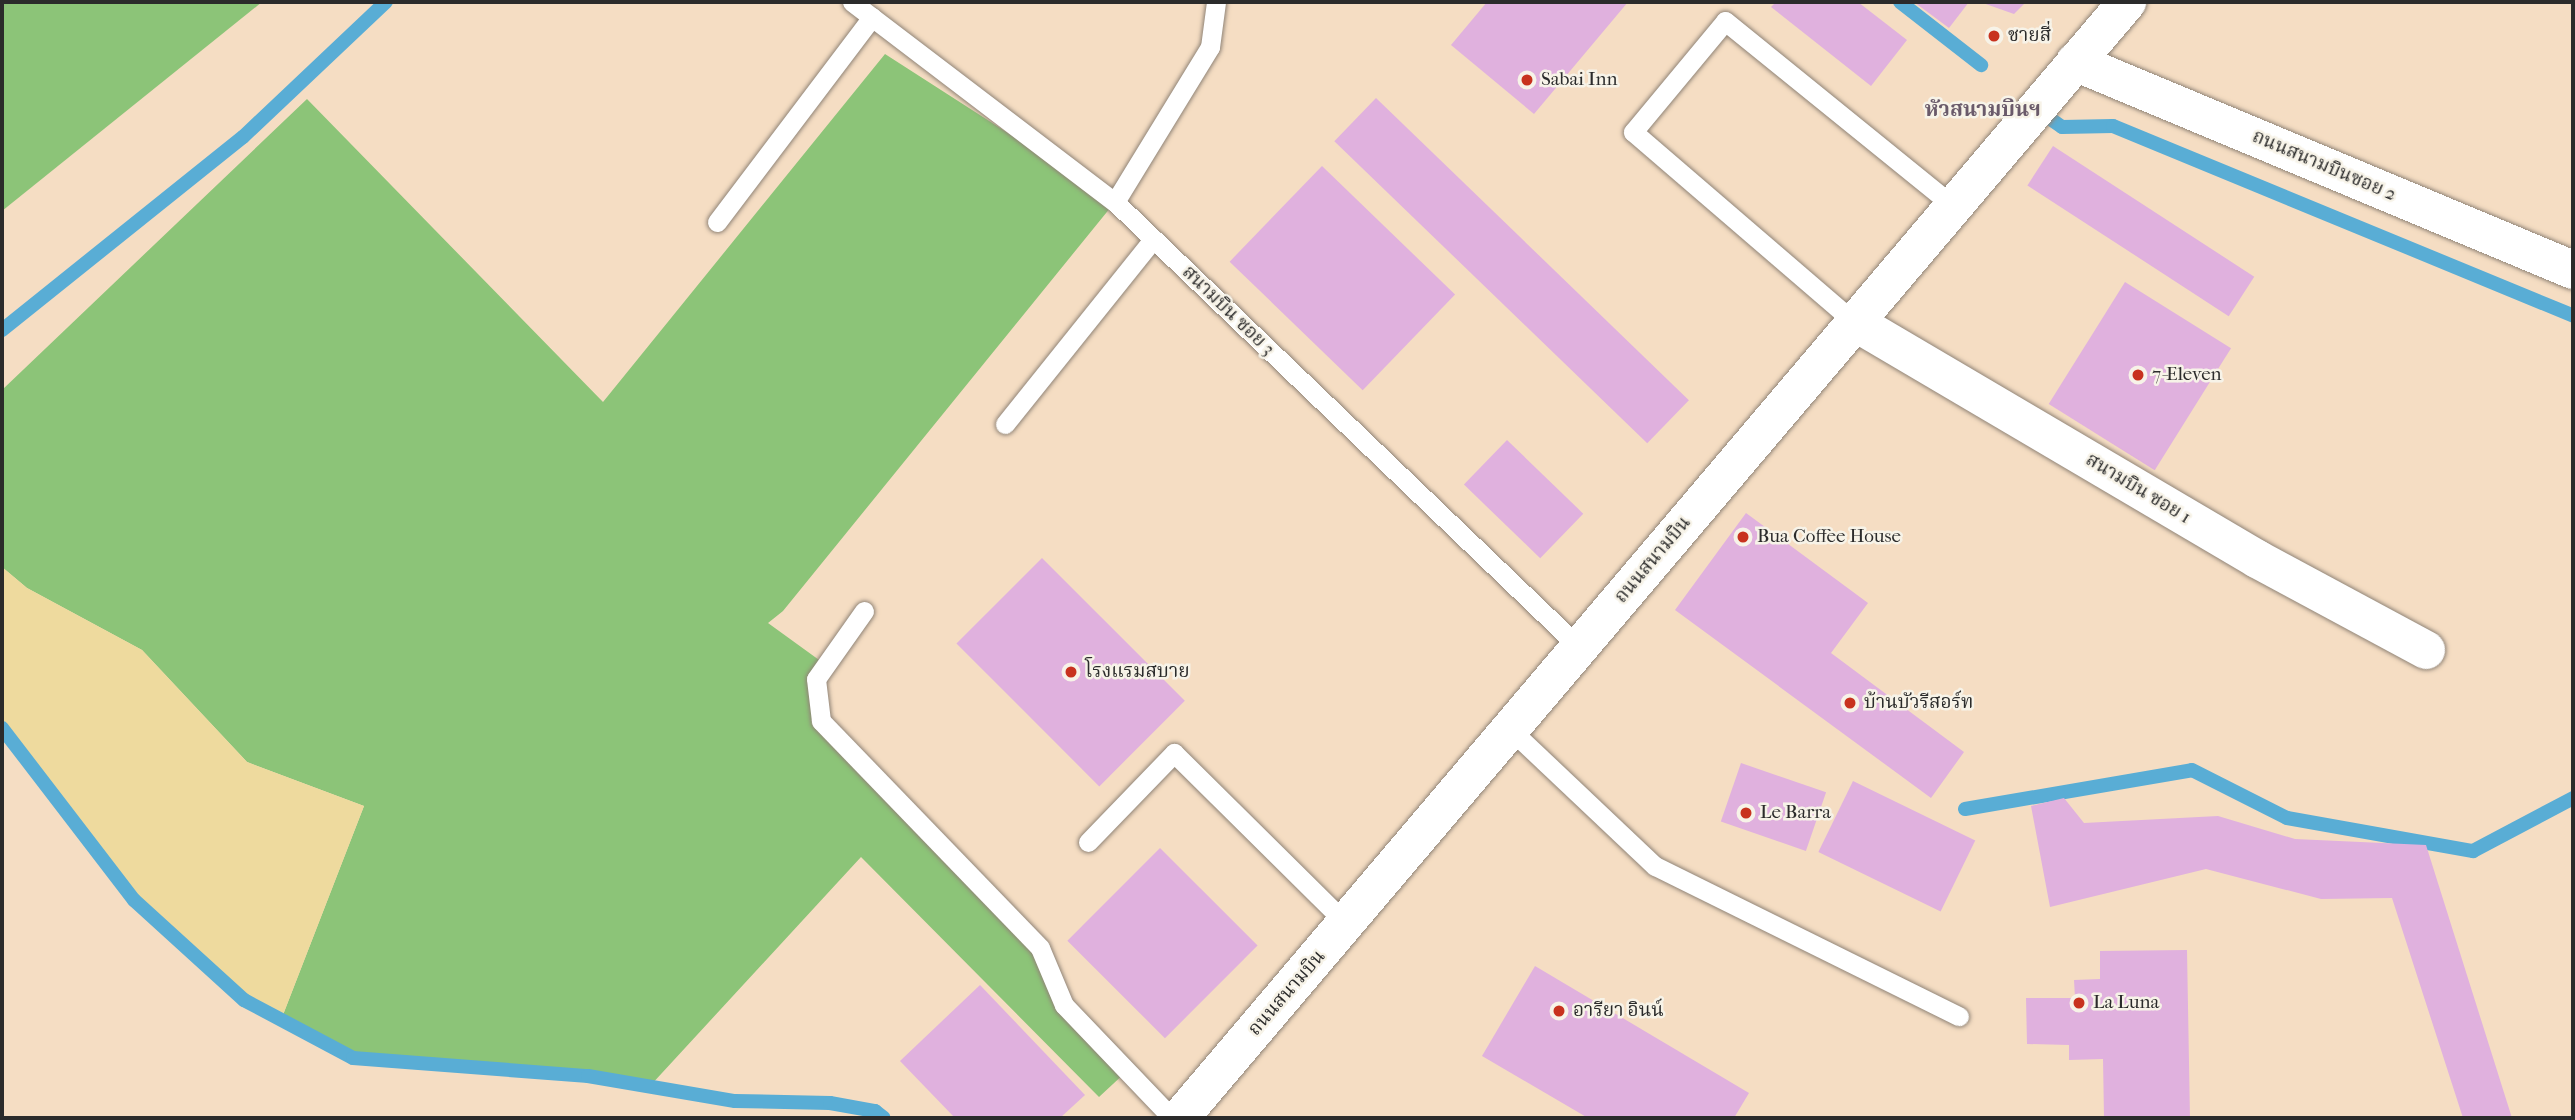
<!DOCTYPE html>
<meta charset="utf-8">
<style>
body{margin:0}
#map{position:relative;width:2575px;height:1120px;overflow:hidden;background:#f5ddc3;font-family:"IM FELL French Canon","Noto Serif Thai",serif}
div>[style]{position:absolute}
.green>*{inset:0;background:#8cc478}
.sand>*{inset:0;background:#eeda9e}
.stream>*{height:14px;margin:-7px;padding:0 7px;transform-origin:7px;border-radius:7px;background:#59add5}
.building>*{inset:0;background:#e0b1de;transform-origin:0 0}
.roads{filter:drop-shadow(0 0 2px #908477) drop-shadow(0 0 2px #908477)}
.lane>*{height:19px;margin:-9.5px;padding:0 9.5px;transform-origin:9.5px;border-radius:9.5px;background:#fff}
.street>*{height:38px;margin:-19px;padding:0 19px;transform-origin:19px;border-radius:19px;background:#fff}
.secondary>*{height:38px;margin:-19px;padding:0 19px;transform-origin:19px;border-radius:19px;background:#fff}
.dots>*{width:19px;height:19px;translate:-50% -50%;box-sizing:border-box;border:4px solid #f7f3e8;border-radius:50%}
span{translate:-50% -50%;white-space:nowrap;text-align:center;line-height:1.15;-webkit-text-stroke:5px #f7f3e8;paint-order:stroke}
.poi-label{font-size:19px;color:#2b2b2b}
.left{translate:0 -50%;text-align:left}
.street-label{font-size:19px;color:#2b2b2b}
.neighbourhood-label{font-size:21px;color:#6a5a6a;font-weight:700}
.frame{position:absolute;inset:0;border:4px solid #2b2b2b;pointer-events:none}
</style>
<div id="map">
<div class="green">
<div style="clip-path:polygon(2px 2px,262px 2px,2px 211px)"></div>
<div style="clip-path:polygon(885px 54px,1115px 202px,783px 611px,768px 623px,826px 665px,821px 721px,1040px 948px,1064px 1005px,1127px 1071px,1099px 1097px,861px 857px,650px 1086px,353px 1058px,281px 1020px,364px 806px,247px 762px,142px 650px,27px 588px,2px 567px,2px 390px,307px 99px,603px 402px)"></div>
</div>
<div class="sand">
<div style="clip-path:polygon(2px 567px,27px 588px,142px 650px,247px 762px,364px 806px,281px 1020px,244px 1000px,134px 900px,2px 728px)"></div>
</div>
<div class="stream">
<div style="left:1900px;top:2px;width:103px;rotate:37.9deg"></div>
<div style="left:2052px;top:120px;width:12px;rotate:35deg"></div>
<div style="left:2062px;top:127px;width:51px;rotate:-1.1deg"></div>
<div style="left:2113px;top:126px;width:498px;rotate:22.4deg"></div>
<div style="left:2px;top:330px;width:309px;rotate:-38.7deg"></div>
<div style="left:243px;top:137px;width:197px;rotate:-43.4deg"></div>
<div style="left:2px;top:728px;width:217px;rotate:52.5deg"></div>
<div style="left:134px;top:900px;width:149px;rotate:42.3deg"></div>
<div style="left:244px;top:1000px;width:123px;rotate:28deg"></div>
<div style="left:353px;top:1058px;width:236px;rotate:4.4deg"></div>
<div style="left:588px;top:1076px;width:149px;rotate:9.7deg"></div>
<div style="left:735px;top:1101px;width:95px;rotate:1.2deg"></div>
<div style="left:830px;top:1103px;width:46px;rotate:10.1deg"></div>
<div style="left:875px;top:1111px;width:11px;rotate:38deg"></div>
<div style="left:1965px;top:809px;width:230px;rotate:-9.7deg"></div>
<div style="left:2192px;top:770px;width:106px;rotate:26.8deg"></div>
<div style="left:2287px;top:818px;width:189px;rotate:10.1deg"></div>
<div style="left:2473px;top:851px;width:113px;rotate:-27.9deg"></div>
</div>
<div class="building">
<div style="clip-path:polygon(1487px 2px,1628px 2px,1534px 114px,1451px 45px)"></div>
<div style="clip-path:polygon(1776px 2px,1858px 2px,1907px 40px,1871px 86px,1771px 7px)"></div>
<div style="clip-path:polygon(1914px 2px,1969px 2px,1949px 28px)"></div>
<div style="clip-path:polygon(1980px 2px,2026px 2px,2014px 14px)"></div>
<div style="left:1376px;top:98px;width:435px;height:60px;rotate:44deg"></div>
<div style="left:2053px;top:146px;width:240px;height:47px;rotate:33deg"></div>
<div style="left:1322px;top:166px;width:185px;height:133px;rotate:44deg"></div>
<div style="left:2125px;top:282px;width:125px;height:144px;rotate:32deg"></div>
<div style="left:1507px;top:440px;width:106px;height:62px;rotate:44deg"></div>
<div style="clip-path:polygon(1746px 513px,1868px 603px,1831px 653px,1964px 752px,1931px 798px,1675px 610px)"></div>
<div style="left:1042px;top:558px;width:202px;height:121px;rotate:45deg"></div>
<div style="left:1741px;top:763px;width:90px;height:62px;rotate:19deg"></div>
<div style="left:1853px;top:781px;width:136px;height:79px;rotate:26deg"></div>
<div style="clip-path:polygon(2064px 798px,2084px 823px,2218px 816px,2295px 839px,2426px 845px,2512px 1118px,2463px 1118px,2392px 898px,2321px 899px,2206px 869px,2050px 907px,2031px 806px)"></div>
<div style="left:1160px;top:848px;width:138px;height:131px;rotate:45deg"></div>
<div style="clip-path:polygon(2187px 950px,2190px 1118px,2104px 1118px,2103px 1059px,2069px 1060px,2069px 1045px,2027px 1044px,2026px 998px,2075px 998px,2074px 980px,2100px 979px,2100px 951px)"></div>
<div style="clip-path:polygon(1535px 966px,1749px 1093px,1734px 1118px,1588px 1118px,1482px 1056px)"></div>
<div style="clip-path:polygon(980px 985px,1085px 1095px,1060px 1118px,955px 1118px,900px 1061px)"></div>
</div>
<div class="roads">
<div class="lane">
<div style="left:852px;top:2px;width:330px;rotate:37.3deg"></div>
<div style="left:1115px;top:202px;width:644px;rotate:43.81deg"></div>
<div style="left:1115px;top:202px;width:182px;rotate:-58.5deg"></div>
<div style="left:1210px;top:47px;width:45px;rotate:-82.4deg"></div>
<div style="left:717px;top:222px;width:257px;rotate:-52.9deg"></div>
<div style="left:1853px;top:321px;width:290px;rotate:-139.3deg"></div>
<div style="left:1633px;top:132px;width:144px;rotate:-50.3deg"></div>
<div style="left:1725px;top:21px;width:292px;rotate:39deg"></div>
<div style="left:1005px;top:424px;width:237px;rotate:-51.3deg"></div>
<div style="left:864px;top:611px;width:83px;rotate:125.2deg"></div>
<div style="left:816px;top:679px;width:42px;rotate:83.2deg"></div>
<div style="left:821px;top:721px;width:315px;rotate:46deg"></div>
<div style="left:1040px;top:948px;width:62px;rotate:67.2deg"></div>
<div style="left:1064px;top:1005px;width:156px;rotate:46.3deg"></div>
<div style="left:1511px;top:730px;width:198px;rotate:43.4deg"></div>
<div style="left:1655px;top:866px;width:339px;rotate:26.3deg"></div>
<div style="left:1088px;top:842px;width:124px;rotate:-46deg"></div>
<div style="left:1174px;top:753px;width:243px;rotate:44.7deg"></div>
</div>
<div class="street">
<div style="left:2075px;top:62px;width:540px;rotate:22.67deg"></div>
<div style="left:1853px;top:321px;width:469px;rotate:30.5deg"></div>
<div style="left:2257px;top:559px;width:192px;rotate:28.3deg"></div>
</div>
<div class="secondary">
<div style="left:1180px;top:1118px;width:1464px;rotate:-49.68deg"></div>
</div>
</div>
<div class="dots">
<div style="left:1994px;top:36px;background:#c8321e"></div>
<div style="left:1527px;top:80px;background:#c8321e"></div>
<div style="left:2138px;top:375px;background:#c8321e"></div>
<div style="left:1743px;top:537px;background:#c8321e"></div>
<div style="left:1071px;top:672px;background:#c8321e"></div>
<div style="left:1850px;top:703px;background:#c8321e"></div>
<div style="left:1746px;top:813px;background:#c8321e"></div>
<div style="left:2079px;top:1003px;background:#c8321e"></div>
<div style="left:1559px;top:1011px;background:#c8321e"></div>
</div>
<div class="poi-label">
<span class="left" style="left:2008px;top:36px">ชายสี่</span>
<span class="left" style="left:1541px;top:80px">Sabai Inn</span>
<span class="left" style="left:2152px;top:375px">7-Eleven</span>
<span class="left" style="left:1757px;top:537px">Bua Coffee House</span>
<span class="left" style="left:1085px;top:672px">โรงแรมสบาย</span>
<span class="left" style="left:1864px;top:703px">บ้านบัวรีสอร์ท</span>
<span class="left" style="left:1760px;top:813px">Le Barra</span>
<span class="left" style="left:2093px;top:1003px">La Luna</span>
<span class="left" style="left:1573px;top:1011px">อารียา อินน์</span>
</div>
<div class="street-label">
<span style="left:2324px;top:166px;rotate:23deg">ถนนสนามบินซอย 2</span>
<span style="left:1228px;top:311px;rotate:44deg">สนามบิน ซอย 3</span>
<span style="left:2138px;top:489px;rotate:31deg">สนามบิน ซอย 1</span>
<span style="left:1653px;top:560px;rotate:-50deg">ถนนสนามบิน</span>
<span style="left:1287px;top:993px;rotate:-49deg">ถนนสนามบิน</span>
</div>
<div class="neighbourhood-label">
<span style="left:1983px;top:109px">หัวสนามบินฯ</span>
</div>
<div class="frame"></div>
</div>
